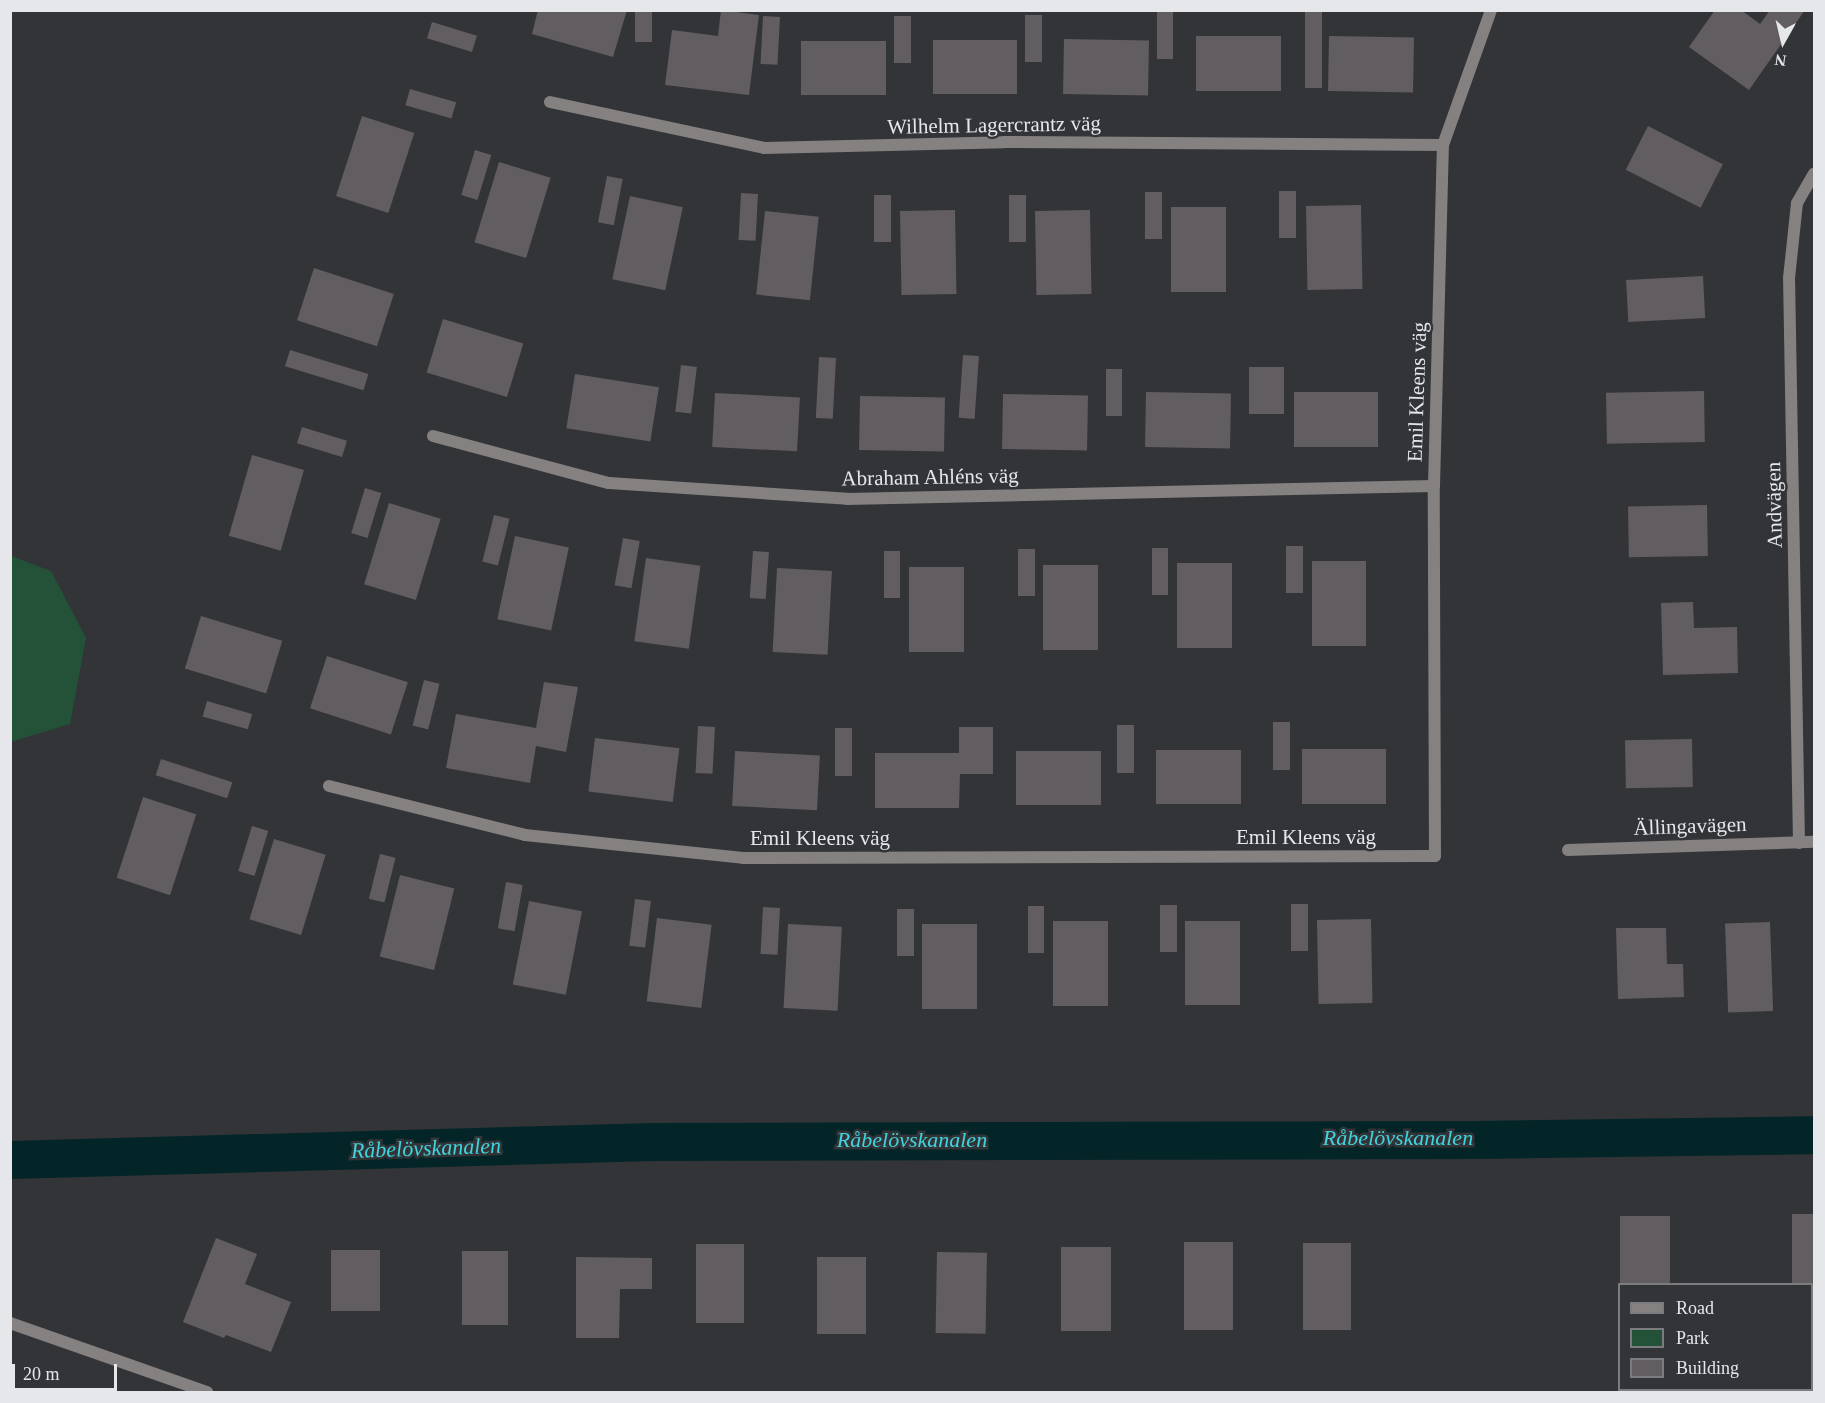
<!DOCTYPE html>
<meta charset="utf-8">
<style>
body{margin:0}
#map{position:relative;width:1825px;height:1403px;overflow:hidden;background:#323438;font-family:Georgia,serif}
div>[style]{position:absolute}
.green>*{inset:0;background:#245239}
.canal>*{height:38px;margin:-19px;padding:0 19px;transform-origin:19px;border-radius:19px;background:#042527}
.building>*{inset:0;background:#625d61;transform-origin:0 0}
.street>*{height:12px;margin:-6px;padding:0 6px;transform-origin:6px;border-radius:6px;background:#848180}
span{translate:-50% -50%;white-space:nowrap;text-align:center;line-height:1.15;-webkit-text-stroke:5px #323438;paint-order:stroke}
.street-label{font-size:21px;color:#e5e7ea}
.water-label{font-size:22px;color:#3ed5de;font-style:italic}
.frame{position:absolute;inset:0;border:12px solid #e5e7ea;pointer-events:none}
.legend{position:absolute;left:1618px;top:1283px;width:195px;height:108px;box-sizing:border-box;background:#323438;border:2px solid #7a7c7f;margin:0;padding:8px 10px;list-style:none;font-size:18px;color:#e5e7ea}
.legend li{display:flex;align-items:center;gap:12px;height:30px}
.legend b{width:30px;border:2px solid #7a7c7f}
.north{position:absolute;left:1753px;top:12px;width:60px;height:60px;-webkit-text-stroke:4px #323438;paint-order:stroke;rotate:188deg;font-size:16px;font-weight:700;line-height:24px;text-align:center;color:#e5e7ea}
.north::after{content:'';display:block;margin:auto;width:21px;height:27px;background:#e5e7ea;clip-path:polygon(50% 0,100% 100%,50% 72%,0 100%)}
.scale{position:absolute;left:12px;top:1364px;width:105px;height:27px;box-sizing:border-box;border:3px solid #e5e7ea;border-top:0;padding-left:8px;font-size:18px;line-height:21px;white-space:nowrap;color:#e5e7ea;-webkit-text-stroke:4px #323438;paint-order:stroke}
</style>
<div id="map">
<div class="green">
<div style="clip-path:polygon(11px 556px,51px 571px,86px 638px,70px 724px,11px 742px)"></div>
</div>
<div class="canal">
<div style="left:10px;top:1160px;width:644px;rotate:-1.6deg"></div>
<div style="left:654px;top:1142px;width:822px;rotate:-0.14deg"></div>
<div style="left:1476px;top:1140px;width:338px;rotate:-0.8deg"></div>
</div>
<div class="building">
<div style="clip-path:polygon(538px 10px,627px 10px,613px 57px,532px 34px)"></div>
<div style="left:635px;top:10px;width:17px;height:32px"></div>
<div style="clip-path:polygon(721px 10px,759px 15px,749px 95px,665px 85px,672px 30px,718px 36px)"></div>
<div style="clip-path:polygon(1715px 10px,1741px 10px,1760px 24px,1770px 10px,1805px 10px,1749px 90px,1689px 47px)"></div>
<div style="left:1305px;top:11px;width:17px;height:77px"></div>
<div style="left:1157px;top:12px;width:16px;height:47px"></div>
<div style="left:1025px;top:15px;width:17px;height:47px"></div>
<div style="left:763px;top:16px;width:17px;height:48px;rotate:3deg"></div>
<div style="left:894px;top:16px;width:17px;height:47px"></div>
<div style="left:432px;top:22px;width:47px;height:17px;rotate:17deg"></div>
<div style="left:1196px;top:36px;width:85px;height:55px"></div>
<div style="left:1329px;top:36px;width:85px;height:55px;rotate:1deg"></div>
<div style="left:1064px;top:39px;width:85px;height:55px;rotate:1deg"></div>
<div style="left:933px;top:40px;width:84px;height:54px"></div>
<div style="left:801px;top:41px;width:85px;height:54px"></div>
<div style="left:410px;top:89px;width:48px;height:17px;rotate:16deg"></div>
<div style="left:362px;top:116px;width:55px;height:84px;rotate:18deg"></div>
<div style="left:1648px;top:126px;width:84px;height:49px;rotate:27deg"></div>
<div style="left:475px;top:150px;width:17px;height:47px;rotate:17deg"></div>
<div style="left:499px;top:162px;width:54px;height:84px;rotate:17deg"></div>
<div style="left:607px;top:176px;width:16px;height:47px;rotate:11deg"></div>
<div style="left:1279px;top:191px;width:17px;height:47px"></div>
<div style="left:1145px;top:192px;width:17px;height:47px"></div>
<div style="left:741px;top:193px;width:17px;height:47px;rotate:3deg"></div>
<div style="left:874px;top:195px;width:17px;height:47px"></div>
<div style="left:1009px;top:195px;width:17px;height:47px"></div>
<div style="left:630px;top:196px;width:54px;height:85px;rotate:12deg"></div>
<div style="left:1361px;top:205px;width:84px;height:55px;rotate:89deg"></div>
<div style="left:1171px;top:207px;width:55px;height:85px"></div>
<div style="left:955px;top:210px;width:84px;height:55px;rotate:89deg"></div>
<div style="left:1090px;top:210px;width:84px;height:55px;rotate:89deg"></div>
<div style="left:765px;top:211px;width:54px;height:84px;rotate:6deg"></div>
<div style="left:314px;top:268px;width:84px;height:55px;rotate:18deg"></div>
<div style="left:1703px;top:276px;width:42px;height:77px;rotate:87deg"></div>
<div style="left:443px;top:319px;width:84px;height:56px;rotate:17deg"></div>
<div style="left:290px;top:350px;width:82px;height:17px;rotate:17deg"></div>
<div style="left:963px;top:355px;width:16px;height:63px;rotate:4deg"></div>
<div style="left:819px;top:357px;width:17px;height:61px;rotate:3deg"></div>
<div style="left:681px;top:365px;width:16px;height:47px;rotate:7deg"></div>
<div style="left:1249px;top:367px;width:35px;height:47px"></div>
<div style="left:1106px;top:369px;width:16px;height:47px"></div>
<div style="left:575px;top:374px;width:85px;height:55px;rotate:9deg"></div>
<div style="left:1704px;top:391px;width:51px;height:98px;rotate:89deg"></div>
<div style="left:1146px;top:392px;width:85px;height:55px;rotate:1deg"></div>
<div style="left:1294px;top:392px;width:84px;height:55px"></div>
<div style="left:715px;top:393px;width:85px;height:54px;rotate:3deg"></div>
<div style="left:1003px;top:394px;width:85px;height:55px;rotate:1deg"></div>
<div style="left:860px;top:396px;width:85px;height:54px;rotate:1deg"></div>
<div style="left:302px;top:427px;width:47px;height:17px;rotate:17deg"></div>
<div style="left:252px;top:455px;width:54px;height:84px;rotate:16deg"></div>
<div style="left:365px;top:488px;width:17px;height:47px;rotate:17deg"></div>
<div style="left:389px;top:503px;width:54px;height:85px;rotate:17deg"></div>
<div style="left:1707px;top:505px;width:51px;height:79px;rotate:89deg"></div>
<div style="left:494px;top:515px;width:16px;height:48px;rotate:14deg"></div>
<div style="left:515px;top:536px;width:55px;height:85px;rotate:12deg"></div>
<div style="left:623px;top:538px;width:17px;height:48px;rotate:10deg"></div>
<div style="left:1286px;top:546px;width:17px;height:47px"></div>
<div style="left:1152px;top:548px;width:16px;height:47px"></div>
<div style="left:1018px;top:549px;width:17px;height:47px"></div>
<div style="left:753px;top:551px;width:16px;height:47px;rotate:4deg"></div>
<div style="left:884px;top:551px;width:16px;height:47px"></div>
<div style="left:646px;top:558px;width:55px;height:84px;rotate:8deg"></div>
<div style="left:1312px;top:561px;width:54px;height:85px"></div>
<div style="left:1177px;top:563px;width:55px;height:85px"></div>
<div style="left:1043px;top:565px;width:55px;height:85px"></div>
<div style="left:909px;top:567px;width:55px;height:85px"></div>
<div style="left:777px;top:568px;width:55px;height:84px;rotate:3deg"></div>
<div style="clip-path:polygon(1693px 602px,1694px 628px,1737px 627px,1738px 673px,1663px 675px,1661px 603px)"></div>
<div style="left:201px;top:616px;width:85px;height:55px;rotate:17deg"></div>
<div style="left:327px;top:656px;width:85px;height:55px;rotate:18deg"></div>
<div style="left:424px;top:680px;width:16px;height:47px;rotate:14deg"></div>
<div style="clip-path:polygon(544px 682px,578px 687px,566px 752px,536px 746px,530px 783px,446px 768px,456px 714px,536px 728px)"></div>
<div style="left:207px;top:701px;width:47px;height:16px;rotate:16deg"></div>
<div style="left:1290px;top:722px;width:48px;height:17px;rotate:90deg"></div>
<div style="left:1117px;top:725px;width:17px;height:48px"></div>
<div style="left:698px;top:726px;width:17px;height:47px;rotate:3deg"></div>
<div style="clip-path:polygon(959px 727px,993px 727px,993px 774px,960px 774px,959px 808px,875px 808px,875px 753px,959px 753px)"></div>
<div style="left:835px;top:728px;width:17px;height:48px"></div>
<div style="left:595px;top:738px;width:85px;height:54px;rotate:7deg"></div>
<div style="left:1692px;top:739px;width:48px;height:67px;rotate:89deg"></div>
<div style="left:1302px;top:749px;width:84px;height:55px"></div>
<div style="left:1156px;top:750px;width:85px;height:54px"></div>
<div style="left:735px;top:751px;width:85px;height:55px;rotate:3deg"></div>
<div style="left:1016px;top:751px;width:85px;height:54px"></div>
<div style="left:161px;top:759px;width:75px;height:17px;rotate:18deg"></div>
<div style="left:143px;top:797px;width:56px;height:85px;rotate:18deg"></div>
<div style="left:252px;top:826px;width:17px;height:47px;rotate:17deg"></div>
<div style="left:274px;top:839px;width:54px;height:84px;rotate:17deg"></div>
<div style="left:380px;top:854px;width:16px;height:46px;rotate:14deg"></div>
<div style="left:400px;top:875px;width:56px;height:84px;rotate:14deg"></div>
<div style="left:506px;top:882px;width:17px;height:47px;rotate:10deg"></div>
<div style="left:635px;top:899px;width:16px;height:47px;rotate:7deg"></div>
<div style="left:529px;top:901px;width:54px;height:85px;rotate:11deg"></div>
<div style="left:1291px;top:904px;width:17px;height:47px"></div>
<div style="left:1160px;top:905px;width:17px;height:47px"></div>
<div style="left:1028px;top:906px;width:16px;height:47px"></div>
<div style="left:763px;top:907px;width:17px;height:47px;rotate:3deg"></div>
<div style="left:897px;top:909px;width:17px;height:47px"></div>
<div style="left:657px;top:918px;width:55px;height:84px;rotate:7deg"></div>
<div style="left:1371px;top:919px;width:84px;height:54px;rotate:89deg"></div>
<div style="left:1053px;top:921px;width:55px;height:85px"></div>
<div style="left:1185px;top:921px;width:55px;height:84px"></div>
<div style="left:1770px;top:922px;width:89px;height:45px;rotate:88deg"></div>
<div style="left:788px;top:924px;width:54px;height:84px;rotate:3deg"></div>
<div style="left:922px;top:924px;width:55px;height:85px"></div>
<div style="clip-path:polygon(1616px 928px,1666px 928px,1667px 964px,1683px 964px,1684px 997px,1618px 999px)"></div>
<div style="clip-path:polygon(1792px 1214px,1814px 1214px,1814px 1337px,1812px 1337px,1812px 1284px,1792px 1284px)"></div>
<div style="left:1620px;top:1216px;width:50px;height:68px"></div>
<div style="clip-path:polygon(216px 1238px,257px 1254px,245px 1284px,291px 1302px,271px 1352px,226px 1335px,224px 1338px,183px 1322px)"></div>
<div style="left:1184px;top:1242px;width:49px;height:88px"></div>
<div style="left:1303px;top:1243px;width:48px;height:87px"></div>
<div style="left:696px;top:1244px;width:48px;height:79px"></div>
<div style="left:1061px;top:1247px;width:50px;height:84px"></div>
<div style="left:331px;top:1250px;width:49px;height:61px"></div>
<div style="left:462px;top:1251px;width:46px;height:74px"></div>
<div style="left:937px;top:1252px;width:50px;height:81px;rotate:1deg"></div>
<div style="clip-path:polygon(576px 1257px,652px 1258px,652px 1289px,620px 1289px,619px 1338px,576px 1338px)"></div>
<div style="left:817px;top:1257px;width:49px;height:77px"></div>
</div>
<div class="street">
<div style="left:550px;top:102px;width:219px;rotate:12.1deg"></div>
<div style="left:764px;top:148px;width:240px;rotate:-1.4deg"></div>
<div style="left:1004px;top:142px;width:439px;rotate:0.4deg"></div>
<div style="left:433px;top:436px;width:182px;rotate:15deg"></div>
<div style="left:609px;top:483px;width:239px;rotate:3.8deg"></div>
<div style="left:847px;top:499px;width:587px;rotate:-1.27deg"></div>
<div style="left:329px;top:786px;width:202px;rotate:14deg"></div>
<div style="left:525px;top:835px;width:219px;rotate:6deg"></div>
<div style="left:743px;top:858px;width:692px;rotate:-0.17deg"></div>
<div style="left:1435px;top:856px;width:370px;rotate:-90.2deg"></div>
<div style="left:1434px;top:486px;width:341px;rotate:-88.5deg"></div>
<div style="left:1443px;top:145px;width:143px;rotate:-70.4deg"></div>
<div style="left:1799px;top:843px;width:565px;rotate:-91.01deg"></div>
<div style="left:1789px;top:278px;width:75px;rotate:-83.9deg"></div>
<div style="left:1797px;top:203px;width:34px;rotate:-60deg"></div>
<div style="left:1568px;top:850px;width:246px;rotate:-1.9deg"></div>
<div style="left:10px;top:1323px;width:209px;rotate:19.3deg"></div>
</div>
<div class="street-label">
<span style="left:994px;top:125px;rotate:-1deg">Wilhelm Lagercrantz väg</span>
<span style="left:1417px;top:392px;rotate:-88deg">Emil Kleens väg</span>
<span style="left:930px;top:477px;rotate:-1deg">Abraham Ahléns väg</span>
<span style="left:1774px;top:505px;rotate:-91deg">Andvägen</span>
<span style="left:1690px;top:826px;rotate:-2deg">Ällingavägen</span>
<span style="left:1306px;top:837px">Emil Kleens väg</span>
<span style="left:820px;top:838px">Emil Kleens väg</span>
</div>
<div class="water-label">
<span style="left:1398px;top:1138px">Råbelövskanalen</span>
<span style="left:912px;top:1140px">Råbelövskanalen</span>
<span style="left:426px;top:1148px;rotate:-2deg">Råbelövskanalen</span>
</div>
<div class="frame"></div>
<ul class="legend">
<li><b style="height:8px;background:#848180"></b>Road</li>
<li><b style="height:16px;background:#245239"></b>Park</li>
<li><b style="height:16px;background:#625d61"></b>Building</li>
</ul>
<div class="north">N</div>
<div class="scale">20 m</div>
</div>
